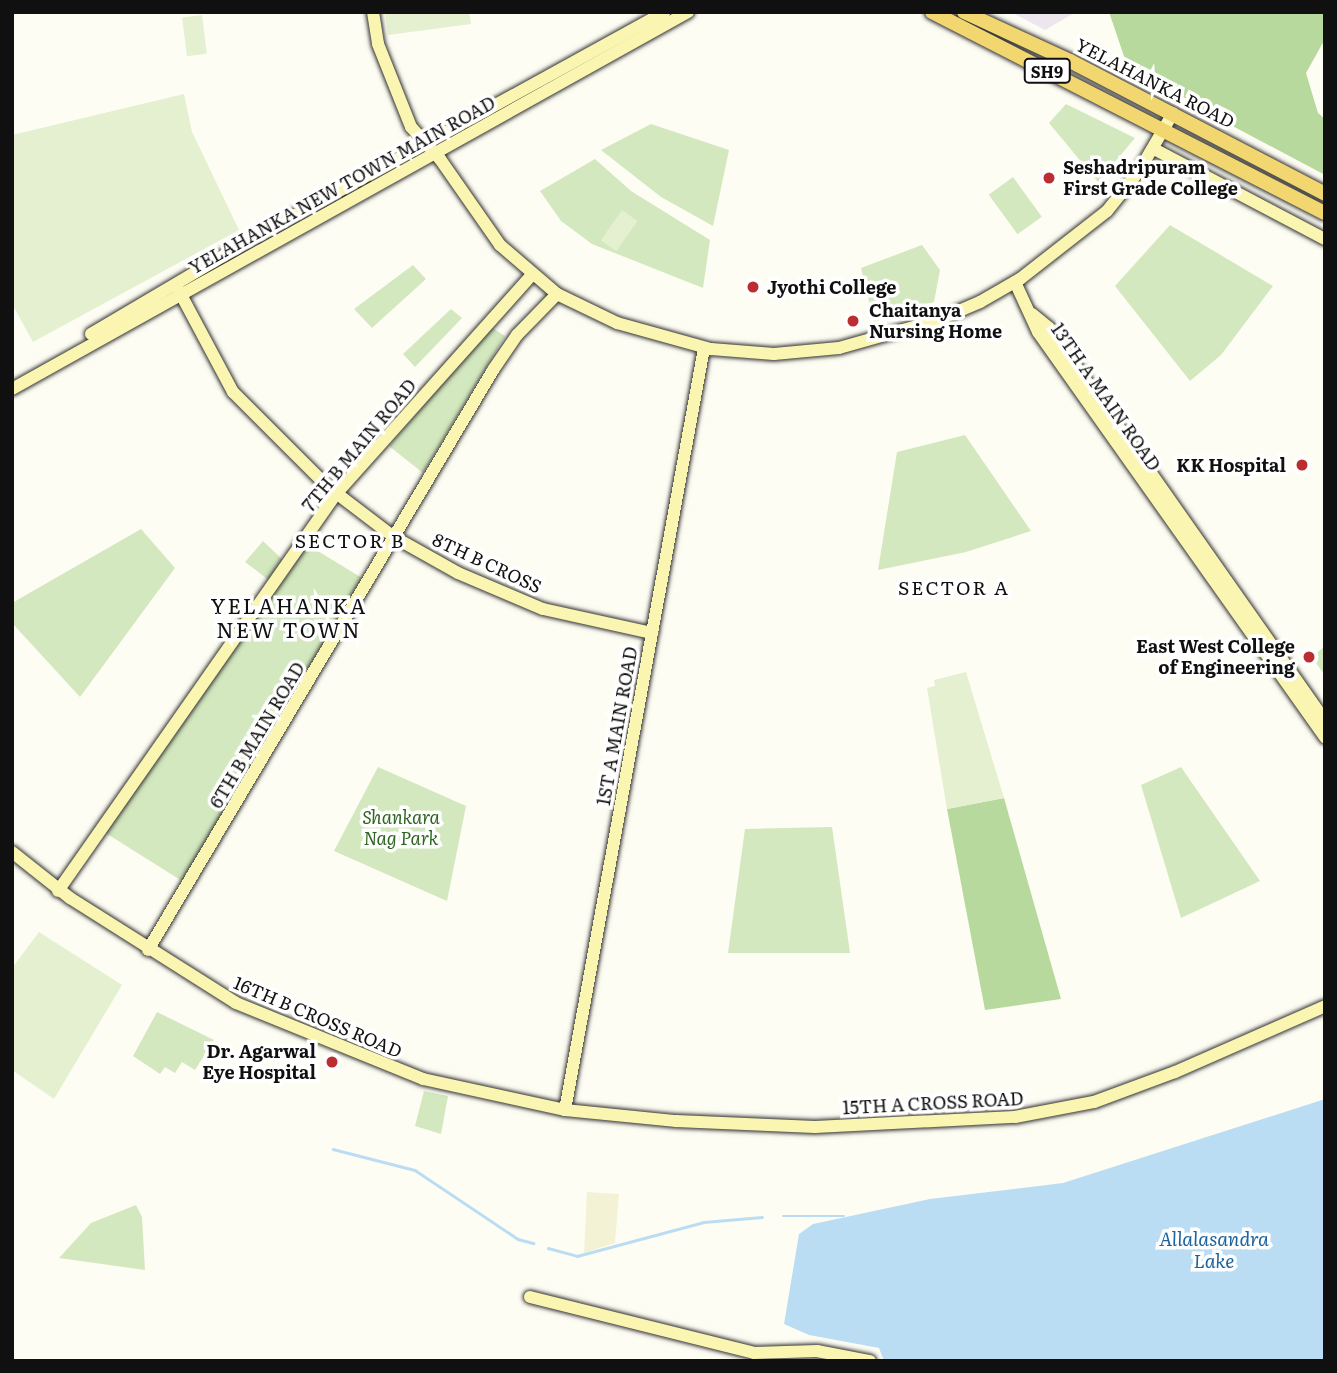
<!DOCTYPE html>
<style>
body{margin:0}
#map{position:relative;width:1337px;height:1373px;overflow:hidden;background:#fefdf4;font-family:Literata,serif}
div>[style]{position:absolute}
.industrial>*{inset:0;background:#ede6ee}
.farmland>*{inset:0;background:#f4f2d4}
.green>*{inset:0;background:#d3e8be;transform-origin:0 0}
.forest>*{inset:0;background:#b7d99e}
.pitch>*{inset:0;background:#e4f0cf;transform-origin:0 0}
.water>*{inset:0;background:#bbddf4}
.stream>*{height:2.5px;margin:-1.25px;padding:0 1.25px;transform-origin:1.25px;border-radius:1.25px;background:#bbddf4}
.roads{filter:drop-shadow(0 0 2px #323232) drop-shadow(0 0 2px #323232)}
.secondary>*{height:12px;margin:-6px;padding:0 6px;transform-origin:6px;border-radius:6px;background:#fbf5b2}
.primary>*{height:14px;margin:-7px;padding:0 7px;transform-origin:7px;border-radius:7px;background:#f2d670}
.dots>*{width:19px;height:19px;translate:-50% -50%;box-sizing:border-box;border:4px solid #fff;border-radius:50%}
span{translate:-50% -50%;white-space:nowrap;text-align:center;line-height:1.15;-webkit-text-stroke:7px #fff;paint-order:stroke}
.shield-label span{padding:2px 5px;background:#fff;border:2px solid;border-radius:5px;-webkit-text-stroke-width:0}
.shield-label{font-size:16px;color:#101010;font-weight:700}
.street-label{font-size:18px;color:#101010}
.poi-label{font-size:18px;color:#101010;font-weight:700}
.left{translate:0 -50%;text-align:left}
.right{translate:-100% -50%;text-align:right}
.park-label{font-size:18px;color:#2f6622;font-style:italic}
.neighbourhood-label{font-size:19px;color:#101010;letter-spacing:2px}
.water-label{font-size:19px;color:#1d639e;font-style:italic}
.quarter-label{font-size:21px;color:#101010;letter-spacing:2px}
.frame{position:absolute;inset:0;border:14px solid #101010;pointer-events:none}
</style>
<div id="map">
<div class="industrial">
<div style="clip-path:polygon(1011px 12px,1076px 12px,1045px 30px)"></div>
</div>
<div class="farmland">
<div style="clip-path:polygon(587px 1192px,619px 1194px,615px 1243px,584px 1253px)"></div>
</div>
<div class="green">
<div style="clip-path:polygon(1066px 104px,1135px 138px,1098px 182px,1049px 123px)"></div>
<div style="clip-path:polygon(651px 124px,729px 150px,713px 226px,661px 197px,601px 150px)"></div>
<div style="clip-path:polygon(595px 159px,631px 191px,710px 240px,703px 288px,592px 244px,561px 221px,540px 191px)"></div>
<div style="left:1013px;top:177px;width:49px;height:30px;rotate:54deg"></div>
<div style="clip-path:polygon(1170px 225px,1273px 286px,1221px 355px,1190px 381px,1115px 286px)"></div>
<div style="clip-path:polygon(922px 245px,940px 270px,934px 302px,874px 322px,861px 268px)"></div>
<div style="clip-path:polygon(413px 265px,426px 279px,372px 328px,354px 309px)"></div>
<div style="clip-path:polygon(451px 309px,462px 318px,415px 367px,403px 354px)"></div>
<div style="clip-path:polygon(491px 327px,505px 336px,423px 473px,389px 446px)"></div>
<div style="clip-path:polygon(965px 435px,1031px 531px,966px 552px,878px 570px,897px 452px)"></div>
<div style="clip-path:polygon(141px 529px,175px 568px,80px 697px,12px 623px,12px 603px)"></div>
<div style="clip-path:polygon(263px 541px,283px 560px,270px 581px,245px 562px)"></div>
<div style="clip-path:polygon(308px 545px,362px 578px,182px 881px,104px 832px)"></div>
<div style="clip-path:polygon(1325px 646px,1325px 673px,1323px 673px,1312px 657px)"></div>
<div style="clip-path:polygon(378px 767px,466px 806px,447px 901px,334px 851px)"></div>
<div style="clip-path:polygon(1181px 767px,1260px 881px,1181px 918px,1141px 785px)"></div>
<div style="clip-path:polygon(832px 827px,850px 953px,728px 953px,745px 829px)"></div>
<div style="clip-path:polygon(157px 1012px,214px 1040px,195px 1070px,182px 1062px,175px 1073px,165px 1067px,160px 1074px,133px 1056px)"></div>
<div style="clip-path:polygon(424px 1091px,448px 1096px,441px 1134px,415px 1126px)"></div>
<div style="clip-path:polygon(136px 1205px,142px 1217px,145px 1270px,59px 1258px,91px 1223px)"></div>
</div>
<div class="forest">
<div style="clip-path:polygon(1109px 12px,1325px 12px,1325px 39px,1306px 73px,1318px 113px,1325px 119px,1325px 175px,1208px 113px,1153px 77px,1128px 68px)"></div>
<div style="clip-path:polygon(1004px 798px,1061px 999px,985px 1010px,947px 809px)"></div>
</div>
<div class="pitch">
<div style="clip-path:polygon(385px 12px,469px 12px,471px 24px,388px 35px)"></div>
<div style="left:202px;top:15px;width:39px;height:20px;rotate:83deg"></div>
<div style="clip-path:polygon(184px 94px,192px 132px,239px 230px,33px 342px,12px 304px,12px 135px)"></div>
<div style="left:622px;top:210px;width:19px;height:37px;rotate:35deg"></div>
<div style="clip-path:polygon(966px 672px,1004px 798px,947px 809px,927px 688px,935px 686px,934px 680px)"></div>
<div style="clip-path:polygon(39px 932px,122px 985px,54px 1099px,12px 1070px,12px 968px)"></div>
</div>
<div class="water">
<div style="clip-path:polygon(1325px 1099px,1325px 1361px,884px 1361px,879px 1348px,809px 1335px,784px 1324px,799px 1234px,813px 1224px,930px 1199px,1063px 1183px)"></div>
</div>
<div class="stream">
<div style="left:333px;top:1149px;width:85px;rotate:14.4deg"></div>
<div style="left:415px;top:1170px;width:124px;rotate:33.8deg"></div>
<div style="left:518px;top:1239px;width:16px;rotate:15deg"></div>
<div style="left:783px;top:1216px;width:61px"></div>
<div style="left:548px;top:1248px;width:30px;rotate:15deg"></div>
<div style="left:577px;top:1256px;width:131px;rotate:-15deg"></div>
<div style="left:704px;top:1222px;width:58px;rotate:-4.9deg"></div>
</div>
<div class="roads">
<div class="secondary">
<div style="left:373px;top:12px;width:32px;rotate:81deg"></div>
<div style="left:378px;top:44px;width:89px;rotate:68.3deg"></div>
<div style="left:411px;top:127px;width:43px;rotate:47.8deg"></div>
<div style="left:440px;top:159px;width:105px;rotate:55.1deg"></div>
<div style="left:500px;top:245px;width:75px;rotate:40.7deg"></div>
<div style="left:557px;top:294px;width:67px;rotate:25.8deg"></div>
<div style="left:617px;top:323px;width:98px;rotate:15.5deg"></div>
<div style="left:711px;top:349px;width:63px;rotate:4.5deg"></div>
<div style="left:774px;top:354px;width:65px;rotate:-5.3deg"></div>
<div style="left:839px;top:348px;width:103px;rotate:-15.8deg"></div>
<div style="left:938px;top:320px;width:46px;rotate:-23.2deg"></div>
<div style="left:980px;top:302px;width:46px;rotate:-29.9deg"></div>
<div style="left:1020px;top:279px;width:110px;rotate:-38deg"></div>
<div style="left:1107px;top:211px;width:51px;rotate:-51.3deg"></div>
<div style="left:1139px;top:171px;width:67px;rotate:-59.6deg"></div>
<div style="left:1154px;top:149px;width:193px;rotate:27.8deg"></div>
<div style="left:1015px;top:282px;width:55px;rotate:65.3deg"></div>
<div style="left:1038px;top:332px;width:497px;rotate:54.7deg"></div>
<div style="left:178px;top:289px;width:117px;rotate:61.9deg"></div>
<div style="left:233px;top:392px;width:133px;rotate:45deg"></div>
<div style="left:327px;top:486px;width:84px;rotate:37.3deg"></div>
<div style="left:394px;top:537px;width:73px;rotate:29.4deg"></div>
<div style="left:458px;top:573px;width:92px;rotate:23deg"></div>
<div style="left:543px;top:609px;width:112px;rotate:12.4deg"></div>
<div style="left:1032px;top:314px;width:22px;rotate:39deg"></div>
<div style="left:1049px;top:328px;width:480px;rotate:54.9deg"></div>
<div style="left:91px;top:334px;width:185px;rotate:-30.6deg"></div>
<div style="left:250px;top:240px;width:473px;rotate:-28.8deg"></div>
<div style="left:12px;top:389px;width:774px;rotate:-29.15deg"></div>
<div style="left:12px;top:852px;width:74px;rotate:38.4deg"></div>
<div style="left:70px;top:898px;width:196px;rotate:32.3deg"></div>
<div style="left:236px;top:1003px;width:202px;rotate:22.1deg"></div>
<div style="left:423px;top:1079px;width:145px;rotate:12.3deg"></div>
<div style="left:565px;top:1110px;width:112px;rotate:5.7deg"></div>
<div style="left:676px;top:1121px;width:139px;rotate:2.5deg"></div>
<div style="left:815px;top:1127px;width:200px;rotate:-2.9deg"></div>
<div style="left:1015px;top:1117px;width:80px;rotate:-10.8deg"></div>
<div style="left:1094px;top:1102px;width:86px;rotate:-20.3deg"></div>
<div style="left:1175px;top:1072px;width:164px;rotate:-23.7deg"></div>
<div style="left:58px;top:891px;width:485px;rotate:-55deg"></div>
<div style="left:336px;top:494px;width:295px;rotate:-48.2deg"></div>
<div style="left:148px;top:950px;width:675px;rotate:-59.25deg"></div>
<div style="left:493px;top:370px;width:42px;rotate:-55.6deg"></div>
<div style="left:517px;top:335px;width:57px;rotate:-45.7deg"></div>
<div style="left:565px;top:1110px;width:775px;rotate:-79.66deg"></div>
<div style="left:530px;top:1297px;width:231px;rotate:14deg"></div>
<div style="left:754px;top:1353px;width:63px;rotate:-1.8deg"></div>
<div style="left:817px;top:1351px;width:54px;rotate:10.7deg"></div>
</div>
<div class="primary">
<div style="left:932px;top:12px;width:441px;rotate:27.1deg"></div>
<div style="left:964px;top:12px;width:117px;rotate:24.8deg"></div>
<div style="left:1070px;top:61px;width:288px;rotate:27.5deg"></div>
</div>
</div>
<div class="dots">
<div style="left:1049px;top:178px;background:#bb2d31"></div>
<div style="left:753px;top:287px;background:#bb2d31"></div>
<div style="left:853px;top:321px;background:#bb2d31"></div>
<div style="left:1302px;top:465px;background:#bb2d31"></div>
<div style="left:1309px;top:657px;background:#bb2d31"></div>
<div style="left:332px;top:1062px;background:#bb2d31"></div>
</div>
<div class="shield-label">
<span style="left:1047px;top:71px">SH9</span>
</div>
<div class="street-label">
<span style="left:1155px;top:83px;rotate:27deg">YELAHANKA ROAD</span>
<span style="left:342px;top:185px;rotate:-29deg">YELAHANKA NEW TOWN MAIN ROAD</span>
<span style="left:1106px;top:397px;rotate:55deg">13TH A MAIN ROAD</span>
<span style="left:359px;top:445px;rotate:-50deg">7TH B MAIN ROAD</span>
<span style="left:487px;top:563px;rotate:25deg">8TH B CROSS</span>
<span style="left:617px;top:726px;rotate:-80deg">1ST A MAIN ROAD</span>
<span style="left:257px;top:735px;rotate:-59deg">6TH B MAIN ROAD</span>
<span style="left:318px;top:1017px;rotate:23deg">16TH B CROSS ROAD</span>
<span style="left:933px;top:1103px;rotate:-3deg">15TH A CROSS ROAD</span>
</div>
<div class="poi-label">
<span class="left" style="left:1063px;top:178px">Seshadripuram<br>First Grade College</span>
<span class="left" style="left:767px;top:287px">Jyothi College</span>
<span class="left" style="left:869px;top:321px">Chaitanya<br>Nursing Home</span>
<span class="right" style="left:1286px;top:465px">KK Hospital</span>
<span class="right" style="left:1295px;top:657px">East West College<br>of Engineering</span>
<span class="right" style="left:316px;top:1062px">Dr. Agarwal<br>Eye Hospital</span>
</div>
<div class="park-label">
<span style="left:401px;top:828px">Shankara<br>Nag Park</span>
</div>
<div class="neighbourhood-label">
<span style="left:350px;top:541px">SECTOR B</span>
<span style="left:954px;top:588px">SECTOR A</span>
</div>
<div class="water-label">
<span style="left:1214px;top:1250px">Allalasandra<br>Lake</span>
</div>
<div class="quarter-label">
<span style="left:289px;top:617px">YELAHANKA<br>NEW TOWN</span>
</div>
<div class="frame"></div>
</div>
